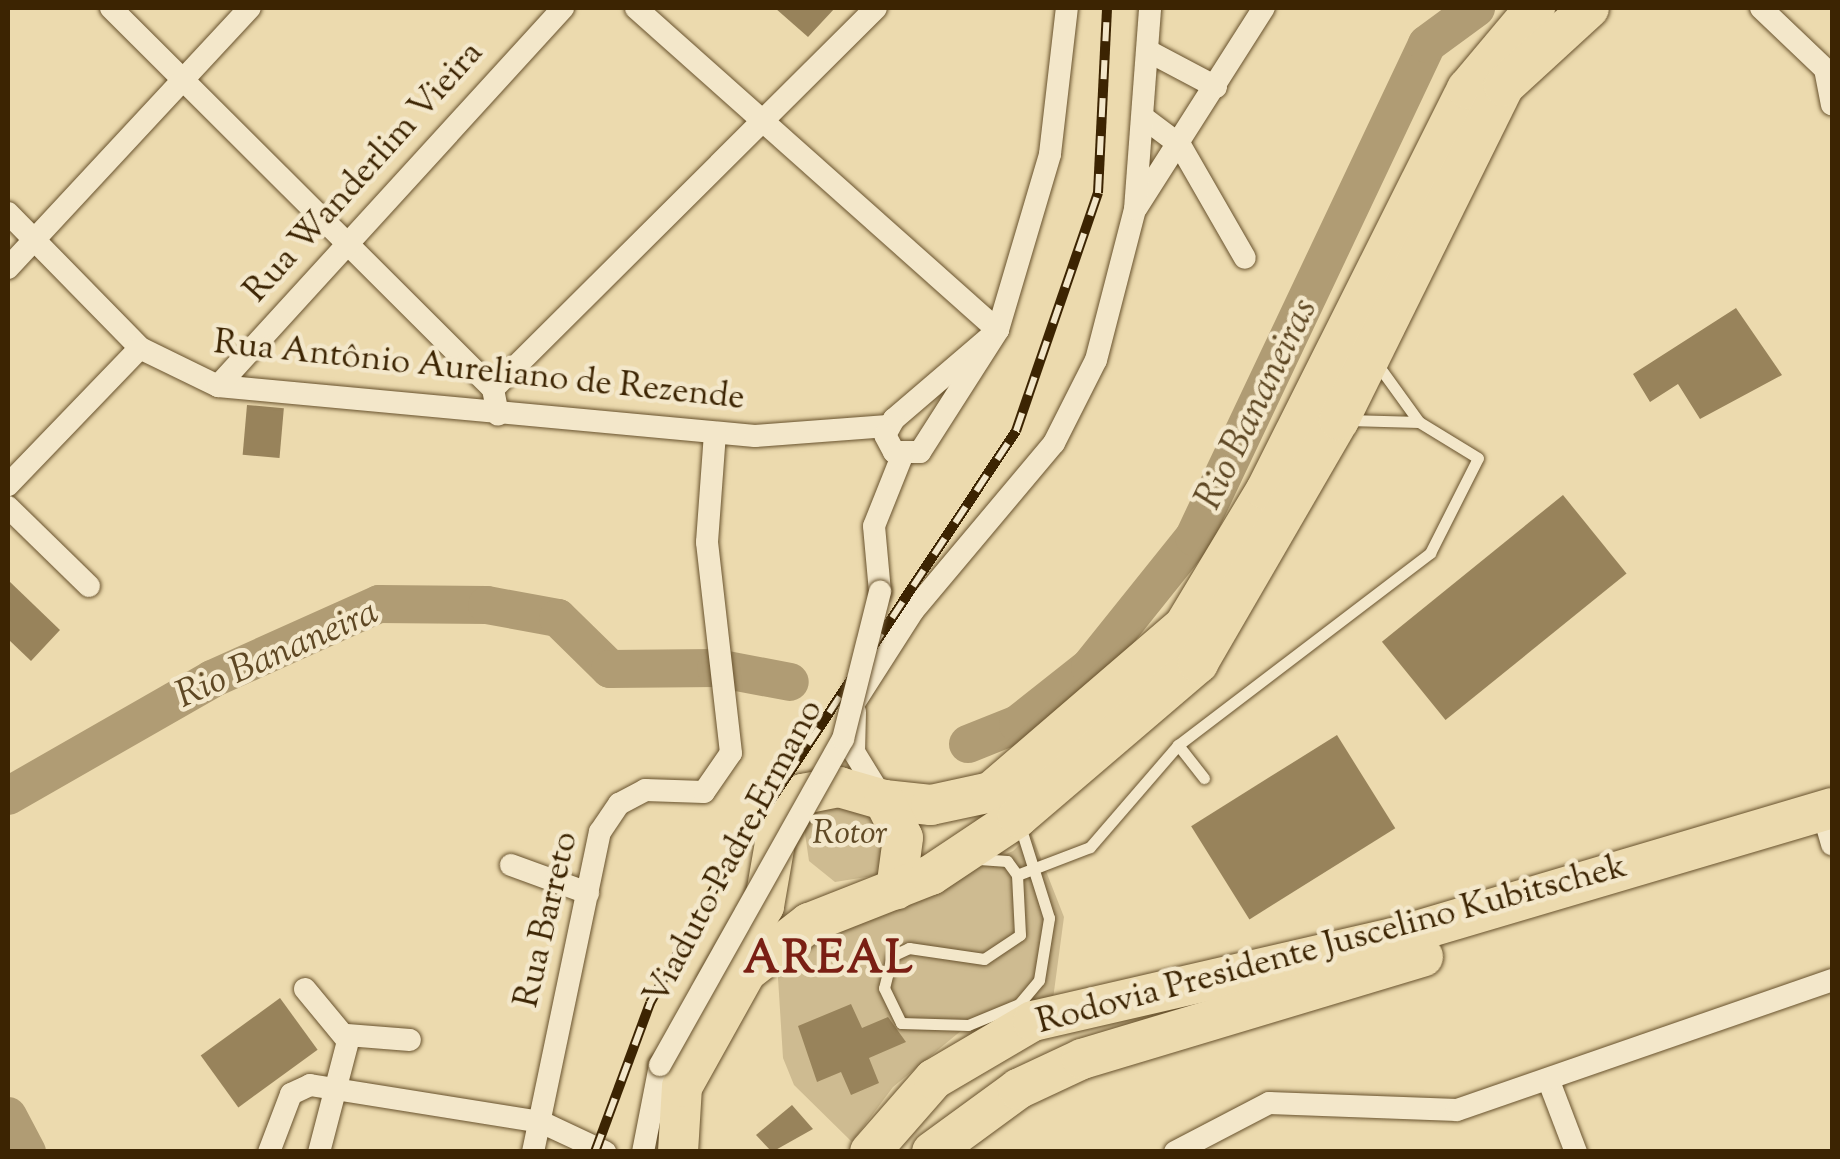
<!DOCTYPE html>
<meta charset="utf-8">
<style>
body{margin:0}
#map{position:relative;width:1840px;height:1159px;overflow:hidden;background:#ecdaae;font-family:"Sorts Mill Goudy",serif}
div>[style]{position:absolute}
.green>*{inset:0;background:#cebb91}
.river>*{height:38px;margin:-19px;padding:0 19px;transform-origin:19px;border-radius:19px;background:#b09c74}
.building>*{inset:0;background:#98835b;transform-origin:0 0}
.roads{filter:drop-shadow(0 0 2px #68522d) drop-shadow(0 0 2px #68522d)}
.lane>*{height:11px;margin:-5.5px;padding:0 5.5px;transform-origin:5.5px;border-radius:5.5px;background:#f3e7ca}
.street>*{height:22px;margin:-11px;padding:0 11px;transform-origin:11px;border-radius:11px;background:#f3e7ca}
.highway>*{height:40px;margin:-20px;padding:0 20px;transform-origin:20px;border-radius:20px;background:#ecdaae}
.rail>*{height:10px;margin-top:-5px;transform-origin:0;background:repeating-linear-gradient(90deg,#f3e7ca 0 19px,#3c2402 0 38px);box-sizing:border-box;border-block:2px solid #3c2402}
.bridges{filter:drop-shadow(0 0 2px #68522d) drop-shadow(0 0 2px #68522d)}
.street-bridge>*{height:22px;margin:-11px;padding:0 11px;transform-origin:11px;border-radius:11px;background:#f3e7ca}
span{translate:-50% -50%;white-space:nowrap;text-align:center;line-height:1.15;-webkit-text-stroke:9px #f3e7ca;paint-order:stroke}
.street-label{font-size:35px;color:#3c2402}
.park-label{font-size:35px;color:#604a26;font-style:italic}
.water-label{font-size:38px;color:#5f4824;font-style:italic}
.district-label{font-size:45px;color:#7a1f14;font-weight:700;letter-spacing:2.5px}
.frame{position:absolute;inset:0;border:10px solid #3c2402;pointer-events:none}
</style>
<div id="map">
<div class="green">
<div style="clip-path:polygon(824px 793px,895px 816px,879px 875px,835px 882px,809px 861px,803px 820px)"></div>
<div style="clip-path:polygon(1031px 833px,1064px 917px,1053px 999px,962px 1030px,893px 1087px,852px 1142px,794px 1085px,783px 1058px,777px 962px,803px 940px,1013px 851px)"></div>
</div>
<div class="river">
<div style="left:968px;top:744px;width:54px;rotate:-21.8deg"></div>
<div style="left:1018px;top:724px;width:92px;rotate:-38.4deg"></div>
<div style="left:1090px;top:667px;width:166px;rotate:-51.3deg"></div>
<div style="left:1194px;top:537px;width:545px;rotate:-64.7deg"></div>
<div style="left:1427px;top:44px;width:61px;rotate:-36.3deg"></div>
<div style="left:8px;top:796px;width:235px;rotate:-29.8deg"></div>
<div style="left:212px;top:679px;width:183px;rotate:-24.2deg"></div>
<div style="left:379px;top:604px;width:108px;rotate:0.5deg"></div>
<div style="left:487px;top:605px;width:72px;rotate:10.4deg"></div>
<div style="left:558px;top:618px;width:73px;rotate:44.4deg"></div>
<div style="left:610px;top:669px;width:106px;rotate:-0.5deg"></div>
<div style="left:716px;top:668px;width:75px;rotate:10.7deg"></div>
<div style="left:8px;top:1116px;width:41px;rotate:62.2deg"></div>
</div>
<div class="building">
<div style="clip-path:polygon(775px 8px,835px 8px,808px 37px)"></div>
<div style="clip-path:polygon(1736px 308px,1782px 375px,1700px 419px,1678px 384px,1650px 402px,1633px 374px)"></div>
<div style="left:247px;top:405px;width:37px;height:50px;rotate:5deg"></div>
<div style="left:1563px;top:495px;width:101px;height:233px;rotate:51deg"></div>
<div style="clip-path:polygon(8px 580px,60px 630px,31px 661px,8px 639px)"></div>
<div style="left:1337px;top:735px;width:110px;height:172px;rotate:58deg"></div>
<div style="left:280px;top:998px;width:64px;height:98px;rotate:54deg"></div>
<div style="clip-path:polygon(851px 1004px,862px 1028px,888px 1017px,906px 1042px,869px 1058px,879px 1083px,851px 1095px,841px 1072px,817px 1082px,798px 1026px)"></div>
<div style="clip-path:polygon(792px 1105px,813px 1129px,772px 1152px,756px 1135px)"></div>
</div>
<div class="roads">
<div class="lane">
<div style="left:1348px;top:420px;width:71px;rotate:1.6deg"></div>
<div style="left:1419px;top:422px;width:75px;rotate:-125.8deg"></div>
<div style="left:1178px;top:745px;width:42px;rotate:51.8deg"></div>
<div style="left:979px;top:859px;width:28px;rotate:4deg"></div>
<div style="left:1007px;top:861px;width:17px;rotate:54deg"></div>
<div style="left:1017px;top:875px;width:60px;rotate:87.1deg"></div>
<div style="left:1020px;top:935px;width:43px;rotate:146.3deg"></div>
<div style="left:984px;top:959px;width:76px;rotate:-171.7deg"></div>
<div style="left:909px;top:948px;width:19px;rotate:155deg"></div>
<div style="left:892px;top:956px;width:33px;rotate:104deg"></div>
<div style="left:884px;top:988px;width:39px;rotate:64deg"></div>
<div style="left:901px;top:1023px;width:67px;rotate:1.7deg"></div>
<div style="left:968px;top:1025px;width:55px;rotate:-22.4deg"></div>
<div style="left:1019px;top:1004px;width:31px;rotate:-50deg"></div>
<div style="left:1039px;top:980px;width:63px;rotate:-80.8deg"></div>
<div style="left:1049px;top:918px;width:96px;rotate:-107.5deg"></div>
<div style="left:1017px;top:875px;width:78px;rotate:-21deg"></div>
<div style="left:1090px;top:847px;width:135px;rotate:-49.2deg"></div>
<div style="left:1178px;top:745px;width:317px;rotate:-37.3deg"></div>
<div style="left:1430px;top:553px;width:106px;rotate:-63.2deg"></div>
<div style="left:1478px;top:458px;width:69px;rotate:-148.6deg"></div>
</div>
<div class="street">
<div style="left:111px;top:8px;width:540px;rotate:44.92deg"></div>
<div style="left:493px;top:389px;width:26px;rotate:79deg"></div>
<div style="left:636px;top:8px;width:484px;rotate:41.7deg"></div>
<div style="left:1761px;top:8px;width:88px;rotate:43.6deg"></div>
<div style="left:1825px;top:69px;width:36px;rotate:79deg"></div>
<div style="left:1148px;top:51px;width:77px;rotate:27.9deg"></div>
<div style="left:1144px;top:118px;width:45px;rotate:36.9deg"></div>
<div style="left:1180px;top:145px;width:130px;rotate:60.1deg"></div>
<div style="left:1137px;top:207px;width:236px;rotate:-57.5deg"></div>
<div style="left:8px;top:213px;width:189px;rotate:45.6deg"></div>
<div style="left:140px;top:348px;width:87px;rotate:26deg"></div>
<div style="left:218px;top:386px;width:539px;rotate:5.32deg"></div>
<div style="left:755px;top:436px;width:133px;rotate:-4.3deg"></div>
<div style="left:8px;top:268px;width:355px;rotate:-47.1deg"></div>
<div style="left:998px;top:330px;width:137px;rotate:139.4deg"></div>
<div style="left:894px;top:419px;width:18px;rotate:119deg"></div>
<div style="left:885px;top:435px;width:19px;rotate:62deg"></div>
<div style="left:894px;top:452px;width:26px"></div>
<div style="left:920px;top:452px;width:145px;rotate:-57.4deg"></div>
<div style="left:998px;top:330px;width:184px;rotate:-73.5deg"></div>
<div style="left:1050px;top:154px;width:147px;rotate:-83.4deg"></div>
<div style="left:218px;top:386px;width:512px;rotate:-47.61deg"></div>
<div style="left:493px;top:389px;width:540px;rotate:-44.85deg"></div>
<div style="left:8px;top:485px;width:190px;rotate:-46.1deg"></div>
<div style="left:8px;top:507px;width:113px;rotate:44.3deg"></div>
<div style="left:880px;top:592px;width:66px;rotate:-95.2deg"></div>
<div style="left:874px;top:526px;width:75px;rotate:-68.2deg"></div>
<div style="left:856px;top:700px;width:106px;rotate:-57.4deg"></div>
<div style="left:913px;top:611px;width:219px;rotate:-50deg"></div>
<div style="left:1054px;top:443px;width:93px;rotate:-63.2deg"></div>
<div style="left:1096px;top:360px;width:156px;rotate:-75.5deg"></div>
<div style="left:1135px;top:209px;width:202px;rotate:-85.7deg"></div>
<div style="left:855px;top:712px;width:40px;rotate:91.4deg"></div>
<div style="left:854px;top:752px;width:52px;rotate:58.5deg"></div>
<div style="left:1828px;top:830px;width:15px;rotate:74deg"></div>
<div style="left:511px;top:865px;width:82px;rotate:20deg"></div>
<div style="left:305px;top:989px;width:67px;rotate:50.4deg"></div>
<div style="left:348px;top:1041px;width:115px;rotate:104.6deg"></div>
<div style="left:347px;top:1035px;width:63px;rotate:4.5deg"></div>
<div style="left:1550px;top:1084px;width:73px;rotate:69.1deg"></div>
<div style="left:269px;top:1152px;width:62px;rotate:-69.2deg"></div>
<div style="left:291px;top:1094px;width:21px;rotate:-25deg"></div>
<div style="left:310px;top:1085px;width:234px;rotate:9.1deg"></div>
<div style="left:541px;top:1122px;width:71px;rotate:25.1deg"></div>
<div style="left:533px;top:1152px;width:327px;rotate:-78.2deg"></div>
<div style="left:600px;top:832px;width:34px;rotate:-56deg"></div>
<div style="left:619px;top:804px;width:30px;rotate:-28deg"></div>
<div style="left:645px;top:790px;width:59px;rotate:1.9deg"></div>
<div style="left:704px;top:792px;width:47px;rotate:-55.3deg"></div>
<div style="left:731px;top:753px;width:212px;rotate:-96.5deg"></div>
<div style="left:707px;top:542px;width:109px;rotate:-85.8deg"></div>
<div style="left:643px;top:1152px;width:89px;rotate:-78.9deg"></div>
<div style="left:1175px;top:1152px;width:106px;rotate:-27.5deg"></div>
<div style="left:1269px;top:1103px;width:188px;rotate:2.1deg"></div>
<div style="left:1457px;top:1110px;width:397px;rotate:-19.1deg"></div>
</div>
<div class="highway">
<div style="left:884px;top:800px;width:47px;rotate:6.1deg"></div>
<div style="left:931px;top:805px;width:61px;rotate:-12.2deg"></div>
<div style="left:991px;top:792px;width:255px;rotate:-40.7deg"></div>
<div style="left:1184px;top:626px;width:159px;rotate:-58.9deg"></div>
<div style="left:1266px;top:490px;width:449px;rotate:-63.4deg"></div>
<div style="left:1467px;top:89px;width:106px;rotate:-50deg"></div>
<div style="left:718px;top:984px;width:91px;rotate:-59.5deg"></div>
<div style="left:764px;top:906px;width:70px;rotate:-80.1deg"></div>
<div style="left:776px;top:837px;width:51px;rotate:-57.9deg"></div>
<div style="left:803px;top:794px;width:37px;rotate:-11deg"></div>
<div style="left:839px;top:787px;width:47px;rotate:16.1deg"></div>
<div style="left:884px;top:800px;width:42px;rotate:63.4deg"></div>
<div style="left:903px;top:838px;width:52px;rotate:97.7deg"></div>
<div style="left:678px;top:1152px;width:65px;rotate:-86.5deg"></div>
<div style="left:682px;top:1087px;width:132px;rotate:-60.9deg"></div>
<div style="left:746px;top:972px;width:80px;rotate:-37.9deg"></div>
<div style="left:809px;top:923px;width:131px;rotate:-21.5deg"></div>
<div style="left:931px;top:875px;width:105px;rotate:-33.7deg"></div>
<div style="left:1018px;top:817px;width:237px;rotate:-40.5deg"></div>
<div style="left:1198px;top:663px;width:281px;rotate:-59.9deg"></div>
<div style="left:1339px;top:420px;width:373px;rotate:-63.7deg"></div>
<div style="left:1504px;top:86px;width:115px;rotate:-42.5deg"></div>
<div style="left:870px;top:1152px;width:97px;rotate:-48.8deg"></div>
<div style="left:934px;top:1079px;width:115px;rotate:-30.4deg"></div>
<div style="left:1033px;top:1021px;width:377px;rotate:-13deg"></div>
<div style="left:1400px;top:936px;width:451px;rotate:-16.5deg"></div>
<div style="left:932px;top:1152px;width:107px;rotate:-36.2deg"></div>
<div style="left:1018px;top:1089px;width:71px;rotate:-25.1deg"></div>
<div style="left:1082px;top:1059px;width:356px;rotate:-16.7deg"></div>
</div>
</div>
<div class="rail">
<div style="left:595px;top:1152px;width:159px;rotate:-69.7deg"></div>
<div style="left:650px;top:1003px;width:151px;rotate:-60.7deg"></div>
<div style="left:724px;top:871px;width:528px;rotate:-56.43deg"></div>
<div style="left:1016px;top:431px;width:252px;rotate:-71deg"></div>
<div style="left:1098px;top:193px;width:185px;rotate:-87.2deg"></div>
</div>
<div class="bridges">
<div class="street-bridge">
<div style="left:660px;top:1065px;width:374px;rotate:-60.7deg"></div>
<div style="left:843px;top:739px;width:152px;rotate:-75.9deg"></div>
</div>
</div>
<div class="street-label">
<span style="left:365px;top:173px;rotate:-48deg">Rua Wanderlim Vieira</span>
<span style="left:479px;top:372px;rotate:6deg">Rua Antônio Aureliano de Rezende</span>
<span style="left:735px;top:853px;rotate:-62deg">Viaduto Padre Ermano</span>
<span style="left:548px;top:920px;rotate:-77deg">Rua Barreto</span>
<span style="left:1332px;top:946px;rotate:-15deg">Rodovia Presidente Juscelino Kubitschek</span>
</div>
<div class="park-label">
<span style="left:850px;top:835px">Rotor</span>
</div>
<div class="water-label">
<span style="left:1259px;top:405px;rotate:-64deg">Rio Bananeiras</span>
<span style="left:278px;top:656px;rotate:-24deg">Rio Bananeira</span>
</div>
<div class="district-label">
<span style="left:829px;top:962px">AREAL</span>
</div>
<div class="frame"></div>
</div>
